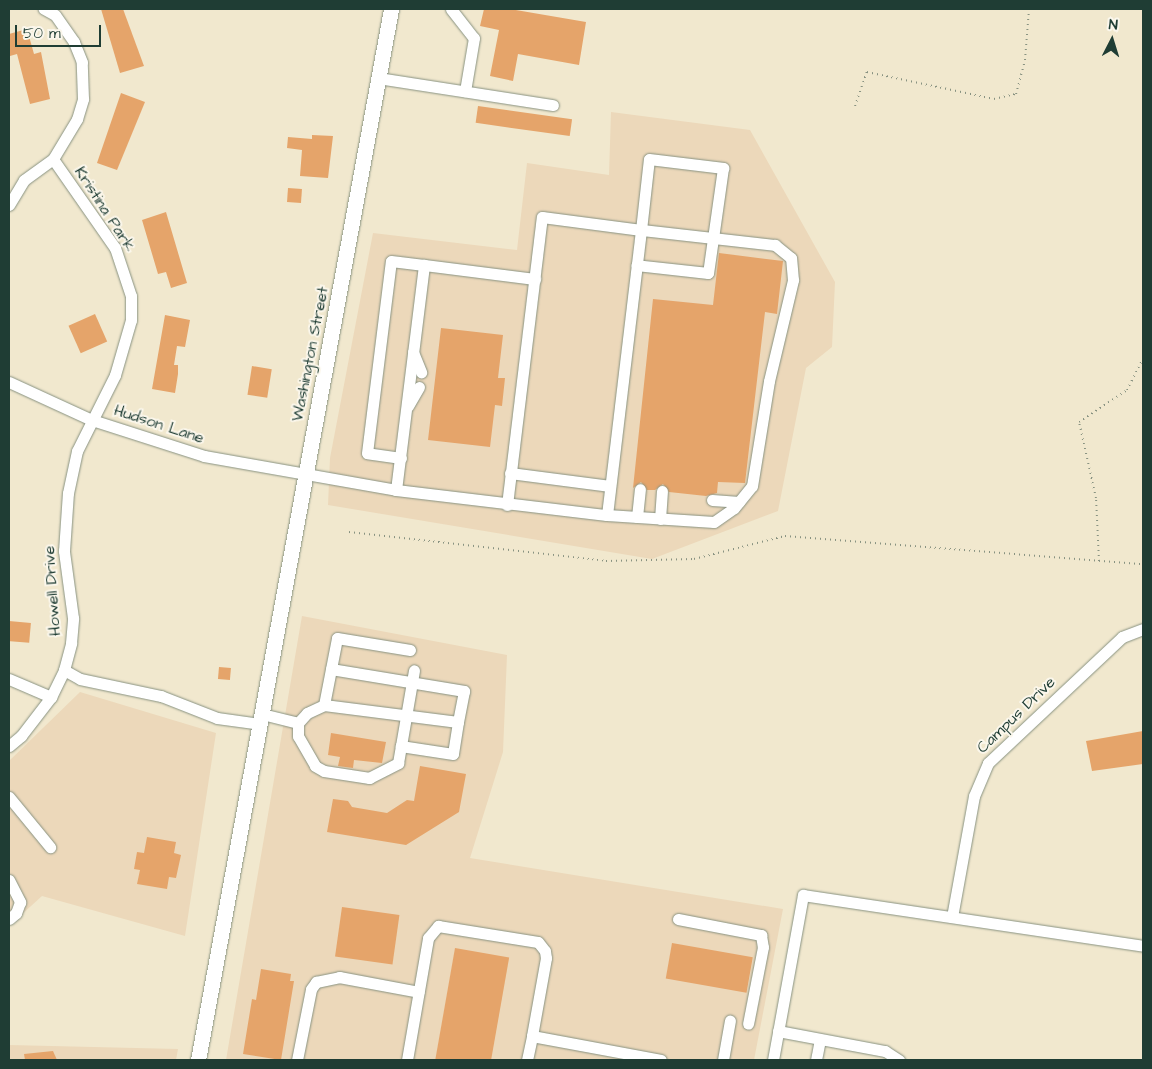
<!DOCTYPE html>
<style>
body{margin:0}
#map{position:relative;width:1152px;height:1069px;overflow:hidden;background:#f1e8ce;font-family:"Architects Daughter",sans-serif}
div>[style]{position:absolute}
.built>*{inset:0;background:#ecd8ba}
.building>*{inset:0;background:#e5a46a;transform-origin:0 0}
.path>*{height:2px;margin-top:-1px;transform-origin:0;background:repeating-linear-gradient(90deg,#889281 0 1px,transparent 0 5px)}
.roads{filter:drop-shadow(0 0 1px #889281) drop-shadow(0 0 1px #889281)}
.minor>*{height:11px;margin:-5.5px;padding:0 5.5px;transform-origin:5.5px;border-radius:5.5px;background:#fff}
.major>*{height:15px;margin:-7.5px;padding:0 7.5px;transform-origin:7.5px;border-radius:7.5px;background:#fff}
span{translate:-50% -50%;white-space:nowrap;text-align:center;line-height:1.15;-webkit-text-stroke:4px #fbf7ec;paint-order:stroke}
.street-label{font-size:16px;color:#1f3d34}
.frame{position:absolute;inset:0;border:10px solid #1f3d34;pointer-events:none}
.north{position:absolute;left:1087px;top:15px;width:50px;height:50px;-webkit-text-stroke:4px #fbf7ec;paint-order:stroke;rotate:5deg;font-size:14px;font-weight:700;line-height:20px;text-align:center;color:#1f3d34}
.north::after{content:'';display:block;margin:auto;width:18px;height:22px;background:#1f3d34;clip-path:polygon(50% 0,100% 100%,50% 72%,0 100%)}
.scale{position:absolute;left:15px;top:25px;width:86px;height:22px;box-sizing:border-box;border:2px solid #1f3d34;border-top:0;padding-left:6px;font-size:15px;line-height:18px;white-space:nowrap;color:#1f3d34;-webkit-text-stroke:4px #fbf7ec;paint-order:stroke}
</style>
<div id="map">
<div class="built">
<div style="clip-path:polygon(611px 112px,750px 130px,835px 282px,832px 347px,806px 368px,778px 511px,652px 559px,328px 505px,330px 458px,373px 233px,517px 250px,527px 163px,609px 175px)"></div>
<div style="clip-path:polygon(302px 616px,507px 655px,503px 752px,470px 858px,783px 909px,754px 1060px,226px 1060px)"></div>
<div style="clip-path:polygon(80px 692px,216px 733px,185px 936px,42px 896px,9px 926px,9px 761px)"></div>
<div style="clip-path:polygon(9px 1045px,178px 1049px,176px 1060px,9px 1060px)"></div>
</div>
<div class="building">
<div style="clip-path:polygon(101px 9px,123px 9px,144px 66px,120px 73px)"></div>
<div style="clip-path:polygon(484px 9px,510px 9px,586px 22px,579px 65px,518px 54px,513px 81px,490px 76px,499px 30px,480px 26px)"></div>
<div style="clip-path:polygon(27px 29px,34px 54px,41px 52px,50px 99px,30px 104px,17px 54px,10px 56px,9px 51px,9px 34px)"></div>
<div style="clip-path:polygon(121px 93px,145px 102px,117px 170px,97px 163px)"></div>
<div style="left:478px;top:106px;width:95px;height:17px;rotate:8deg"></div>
<div style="clip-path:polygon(312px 135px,333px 136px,328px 178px,300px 176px,302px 150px,287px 148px,288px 137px,312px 139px)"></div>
<div style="left:288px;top:188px;width:14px;height:14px;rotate:4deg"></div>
<div style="clip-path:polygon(166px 212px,187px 283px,171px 288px,166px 272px,158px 274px,142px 220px)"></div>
<div style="clip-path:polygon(719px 253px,783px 261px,777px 314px,765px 312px,745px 483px,718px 482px,717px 493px,706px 496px,669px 492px,663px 484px,655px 490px,647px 490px,641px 482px,633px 488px,653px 299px,713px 305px)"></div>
<div style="left:95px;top:314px;width:30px;height:29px;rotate:66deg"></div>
<div style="clip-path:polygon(165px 315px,190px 320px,185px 347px,177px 346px,174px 365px,178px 365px,178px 374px,175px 393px,152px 389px)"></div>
<div style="clip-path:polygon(441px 328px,503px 335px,498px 378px,505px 378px,502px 406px,495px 405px,490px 447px,428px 440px)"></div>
<div style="left:252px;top:366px;width:20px;height:29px;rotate:9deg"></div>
<div style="left:9px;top:621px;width:22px;height:20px;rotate:5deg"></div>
<div style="left:219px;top:667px;width:12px;height:12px;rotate:5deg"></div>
<div style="clip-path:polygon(1143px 731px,1143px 764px,1092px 771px,1086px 741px)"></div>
<div style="clip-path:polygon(331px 733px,386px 742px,382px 763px,354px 760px,353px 768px,338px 766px,340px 757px,328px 755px)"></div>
<div style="clip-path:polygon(420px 766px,466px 774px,459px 812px,406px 845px,327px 832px,333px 799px,348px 801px,352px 807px,387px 813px,407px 800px,414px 801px)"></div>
<div style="clip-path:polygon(147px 837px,176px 842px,174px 853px,181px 855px,176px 878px,169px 877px,167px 889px,137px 884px,140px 870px,134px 869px,137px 852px,144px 853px)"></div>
<div style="left:342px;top:907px;width:58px;height:50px;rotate:8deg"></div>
<div style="left:672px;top:943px;width:82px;height:36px;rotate:10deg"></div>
<div style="left:455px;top:948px;width:55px;height:114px;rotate:10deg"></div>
<div style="clip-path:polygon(261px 969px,291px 974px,290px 981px,294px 981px,281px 1060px,243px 1054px,252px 999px,256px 1000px)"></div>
<div style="clip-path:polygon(53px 1051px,57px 1060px,25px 1060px,24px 1054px)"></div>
</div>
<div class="path">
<div style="left:855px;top:106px;width:36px;rotate:-71deg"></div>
<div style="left:867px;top:72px;width:130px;rotate:12deg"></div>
<div style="left:994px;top:99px;width:23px;rotate:-13deg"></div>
<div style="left:1016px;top:94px;width:35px;rotate:-75deg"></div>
<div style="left:1025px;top:60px;width:51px;rotate:-85.5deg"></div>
<div style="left:349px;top:532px;width:259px;rotate:6.4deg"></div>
<div style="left:606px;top:561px;width:88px;rotate:-1.3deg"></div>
<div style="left:694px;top:559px;width:94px;rotate:-14.2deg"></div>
<div style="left:785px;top:536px;width:359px;rotate:4.5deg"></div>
<div style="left:1099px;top:561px;width:63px;rotate:-92.7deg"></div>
<div style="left:1096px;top:498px;width:78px;rotate:-102.6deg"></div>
<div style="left:1079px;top:422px;width:58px;rotate:-33.7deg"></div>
<div style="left:1127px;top:390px;width:35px;rotate:-63deg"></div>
</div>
<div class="roads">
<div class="minor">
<div style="left:451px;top:9px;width:37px;rotate:52deg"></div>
<div style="left:474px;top:38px;width:54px;rotate:99.6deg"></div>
<div style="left:378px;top:78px;width:177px;rotate:8.8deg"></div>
<div style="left:9px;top:205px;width:29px;rotate:-59deg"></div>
<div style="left:24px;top:180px;width:36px;rotate:-36deg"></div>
<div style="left:53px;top:159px;width:47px;rotate:-59deg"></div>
<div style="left:77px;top:119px;width:21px;rotate:-73deg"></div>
<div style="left:83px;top:99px;width:37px;rotate:-92deg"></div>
<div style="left:82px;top:62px;width:22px;rotate:-112deg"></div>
<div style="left:74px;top:42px;width:33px;rotate:-125deg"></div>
<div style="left:55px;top:15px;width:13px;rotate:-151deg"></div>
<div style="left:413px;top:352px;width:22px;rotate:68deg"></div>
<div style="left:9px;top:382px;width:91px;rotate:24.6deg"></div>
<div style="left:92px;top:420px;width:118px;rotate:17.8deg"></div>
<div style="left:204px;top:456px;width:195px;rotate:10deg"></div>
<div style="left:396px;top:490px;width:212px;rotate:6.8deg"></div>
<div style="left:607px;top:515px;width:107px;rotate:3.7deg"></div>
<div style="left:714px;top:522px;width:24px;rotate:-35deg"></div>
<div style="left:734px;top:508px;width:28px;rotate:-51deg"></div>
<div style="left:752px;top:486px;width:106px;rotate:-80.8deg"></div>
<div style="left:769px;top:381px;width:104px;rotate:-76.6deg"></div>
<div style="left:793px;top:280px;width:22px;rotate:-95deg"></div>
<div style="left:791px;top:258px;width:21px;rotate:-141deg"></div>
<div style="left:775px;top:245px;width:135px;rotate:-173.6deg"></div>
<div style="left:641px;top:230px;width:287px;rotate:96.8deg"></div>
<div style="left:408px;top:406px;width:22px;rotate:-60deg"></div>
<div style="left:401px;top:458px;width:34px;rotate:-172deg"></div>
<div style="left:367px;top:453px;width:193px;rotate:-82.9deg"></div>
<div style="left:391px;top:261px;width:33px;rotate:7deg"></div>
<div style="left:510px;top:473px;width:101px;rotate:7.4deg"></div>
<div style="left:396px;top:490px;width:227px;rotate:-82.9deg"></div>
<div style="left:424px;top:265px;width:112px;rotate:7.2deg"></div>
<div style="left:712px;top:500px;width:27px;rotate:4deg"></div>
<div style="left:507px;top:505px;width:290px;rotate:-83.1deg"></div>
<div style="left:542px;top:217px;width:100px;rotate:7.5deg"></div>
<div style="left:641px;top:230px;width:71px;rotate:-83.6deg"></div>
<div style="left:649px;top:159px;width:75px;rotate:6.9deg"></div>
<div style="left:723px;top:168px;width:106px;rotate:98.1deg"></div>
<div style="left:708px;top:273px;width:72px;rotate:-173.7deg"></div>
<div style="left:637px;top:517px;width:28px;rotate:-84deg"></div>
<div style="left:660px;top:519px;width:28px;rotate:-86deg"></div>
<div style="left:331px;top:669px;width:135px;rotate:9.4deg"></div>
<div style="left:464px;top:691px;width:32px;rotate:101deg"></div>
<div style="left:64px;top:670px;width:18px;rotate:29deg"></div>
<div style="left:80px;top:679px;width:83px;rotate:11.9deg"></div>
<div style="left:161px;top:696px;width:60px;rotate:21.4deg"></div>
<div style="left:217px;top:718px;width:43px;rotate:7.9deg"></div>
<div style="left:9px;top:679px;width:46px;rotate:23.2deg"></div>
<div style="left:324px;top:705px;width:68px;rotate:-79deg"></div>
<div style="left:337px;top:638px;width:74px;rotate:9.3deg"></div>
<div style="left:262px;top:714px;width:37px;rotate:14deg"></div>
<div style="left:298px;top:723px;width:13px;rotate:90deg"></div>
<div style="left:298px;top:736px;width:34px;rotate:60deg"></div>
<div style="left:315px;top:766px;width:10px;rotate:29deg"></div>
<div style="left:324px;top:771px;width:46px;rotate:8.8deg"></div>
<div style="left:369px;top:778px;width:33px;rotate:-27deg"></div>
<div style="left:398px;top:763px;width:94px;rotate:-80.2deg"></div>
<div style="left:298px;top:723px;width:13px;rotate:-48deg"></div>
<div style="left:307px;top:713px;width:19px;rotate:-25deg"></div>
<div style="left:324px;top:705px;width:135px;rotate:7.2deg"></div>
<div style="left:458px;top:722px;width:32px;rotate:99deg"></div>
<div style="left:453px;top:754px;width:53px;rotate:-171.3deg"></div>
<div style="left:9px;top:746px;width:16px;rotate:-40deg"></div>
<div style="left:21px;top:736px;width:49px;rotate:-52.4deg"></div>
<div style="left:51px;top:697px;width:30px;rotate:-64deg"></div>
<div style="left:64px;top:670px;width:28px;rotate:-75deg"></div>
<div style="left:71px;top:643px;width:25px;rotate:-85deg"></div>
<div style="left:73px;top:618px;width:68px;rotate:-97.7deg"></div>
<div style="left:64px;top:551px;width:58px;rotate:-86.1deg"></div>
<div style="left:68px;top:493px;width:43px;rotate:-77.9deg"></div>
<div style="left:77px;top:451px;width:85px;rotate:-63.4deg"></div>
<div style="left:115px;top:375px;width:57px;rotate:-73.8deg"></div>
<div style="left:131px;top:320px;width:24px;rotate:-90deg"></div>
<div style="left:131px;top:296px;width:51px;rotate:-108.4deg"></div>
<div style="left:115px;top:248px;width:108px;rotate:-124.9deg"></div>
<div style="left:9px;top:797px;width:65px;rotate:50.6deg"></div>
<div style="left:9px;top:880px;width:25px;rotate:63deg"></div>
<div style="left:20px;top:902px;width:12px;rotate:110deg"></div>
<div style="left:16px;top:913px;width:9px;rotate:139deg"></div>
<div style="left:952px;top:917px;width:123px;rotate:-79.7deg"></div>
<div style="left:974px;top:796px;width:36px;rotate:-67deg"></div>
<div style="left:988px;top:763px;width:184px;rotate:-43.2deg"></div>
<div style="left:1122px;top:637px;width:22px;rotate:-21deg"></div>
<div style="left:678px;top:919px;width:85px;rotate:10.9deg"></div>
<div style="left:761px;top:935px;width:12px;rotate:81deg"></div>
<div style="left:763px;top:947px;width:78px;rotate:101deg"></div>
<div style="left:778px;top:1031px;width:109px;rotate:10.6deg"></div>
<div style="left:885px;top:1051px;width:17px;rotate:33deg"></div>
<div style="left:297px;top:1060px;width:72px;rotate:-78.8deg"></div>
<div style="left:311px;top:989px;width:9px;rotate:-54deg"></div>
<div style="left:316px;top:982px;width:24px;rotate:-12deg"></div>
<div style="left:339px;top:977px;width:81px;rotate:10.6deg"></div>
<div style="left:407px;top:1060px;width:124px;rotate:-80.2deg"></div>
<div style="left:428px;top:938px;width:16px;rotate:-50deg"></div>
<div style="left:438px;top:926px;width:101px;rotate:9.1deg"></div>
<div style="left:538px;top:942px;width:11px;rotate:52deg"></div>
<div style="left:545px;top:951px;width:7px;rotate:82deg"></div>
<div style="left:546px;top:958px;width:79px;rotate:100.2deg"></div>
<div style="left:527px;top:1060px;width:25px;rotate:-78deg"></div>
<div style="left:532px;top:1036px;width:131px;rotate:10.5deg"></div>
<div style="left:723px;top:1060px;width:40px;rotate:-80deg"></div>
<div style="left:773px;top:1060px;width:168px;rotate:-79.7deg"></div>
<div style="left:803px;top:895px;width:344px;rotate:8.5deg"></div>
<div style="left:816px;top:1060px;width:21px;rotate:-79deg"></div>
</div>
<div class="major">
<div style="left:198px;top:1060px;width:1069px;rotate:-79.59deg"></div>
</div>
</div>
<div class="street-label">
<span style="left:105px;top:209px;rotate:57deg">Kristina Park</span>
<span style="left:310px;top:354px;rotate:-79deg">Washington Street</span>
<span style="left:159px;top:424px;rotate:18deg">Hudson Lane</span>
<span style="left:52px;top:591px;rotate:-94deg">Howell Drive</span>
<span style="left:1016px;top:715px;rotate:-44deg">Campus Drive</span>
</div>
<div class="frame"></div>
<div class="north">N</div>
<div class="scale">50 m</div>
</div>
